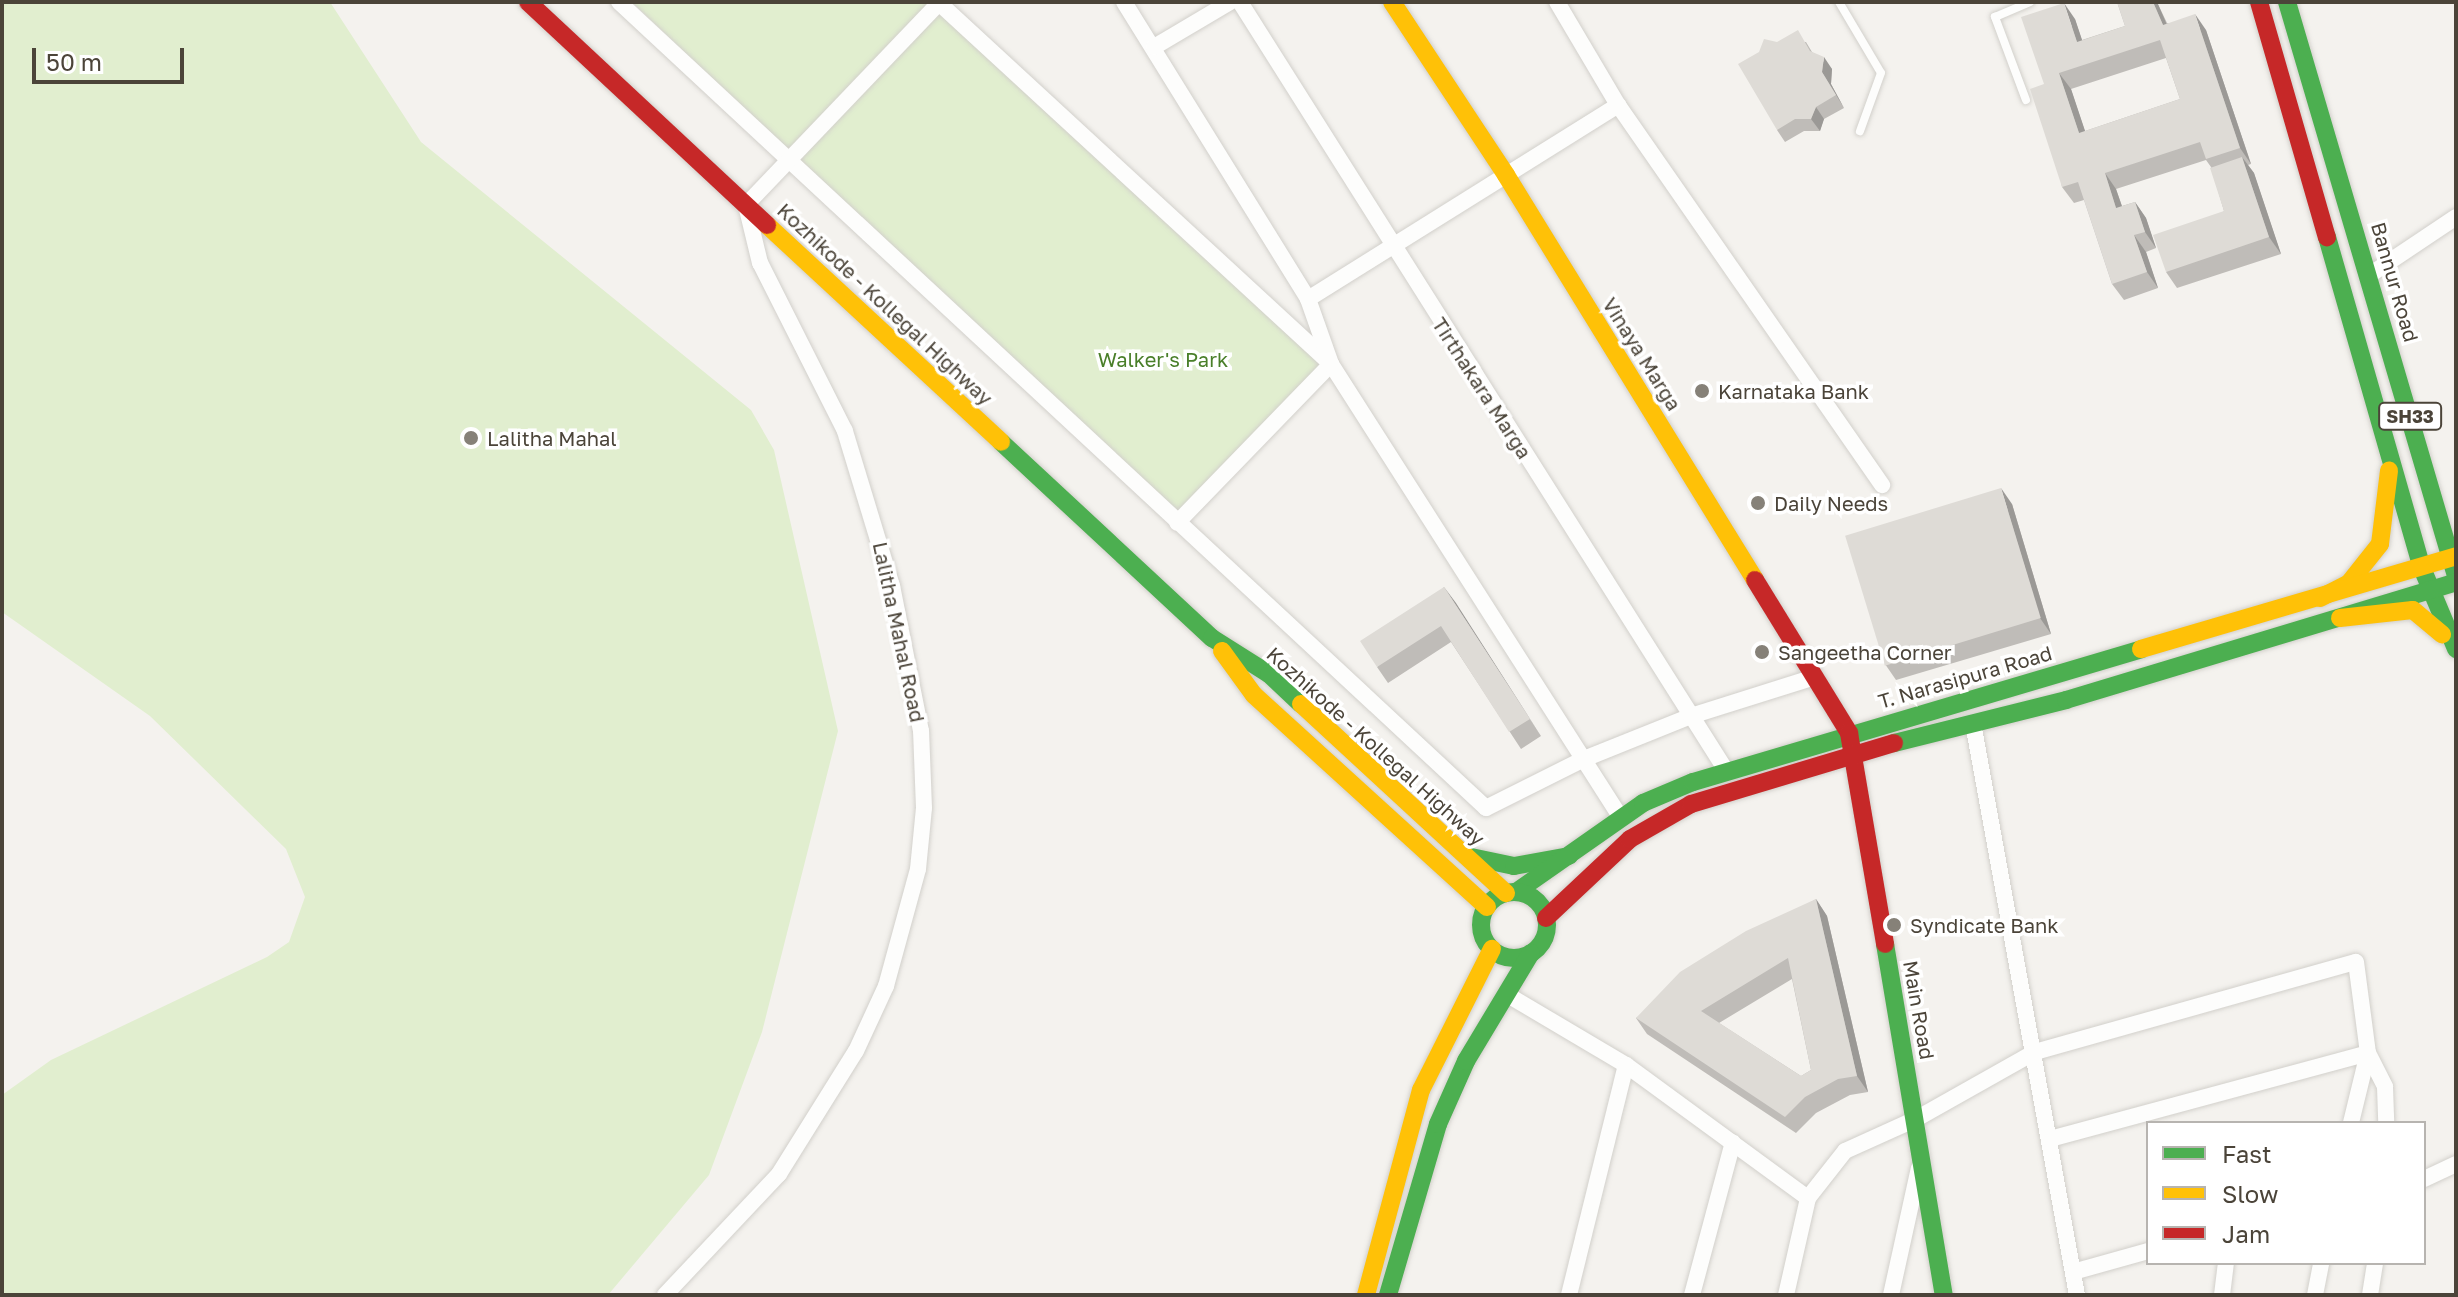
<!DOCTYPE html>
<style>
body{margin:0}
#map{position:relative;width:2458px;height:1297px;overflow:hidden;background:#f4f2ee;font-family:"Golos Text",sans-serif}
div>[style]{position:absolute}
.green>*{inset:0;background:#e1eecf}
.roads{filter:drop-shadow(0 0 2px #d2d0cb) drop-shadow(0 0 2px #d2d0cb)}
.lane>*{height:8px;margin:-4px;padding:0 4px;transform-origin:4px;border-radius:4px;background:#fdfdfc}
.street>*{height:16px;margin:-8px;padding:0 8px;transform-origin:8px;border-radius:8px;background:#fdfdfc}
.fast>*{height:18px;margin:-9px;padding:0 9px;transform-origin:9px;border-radius:9px;background:#4caf50}
.fast>.ring{margin:-9px;padding:0;box-sizing:content-box;background:none;border:18px solid #4caf50;border-radius:50%}
.slow>*{height:18px;margin:-9px;padding:0 9px;transform-origin:9px;border-radius:9px;background:#ffc107}
.jam>*{height:18px;margin:-9px;padding:0 9px;transform-origin:9px;border-radius:9px;background:#c62828}
.wall>*{inset:0;background:#bfbcb8}
.shaded-wall>*{inset:0;background:#9b9996}
.building>*{inset:0;background:#dedbd6;transform-origin:0 0}
.dots>*{width:22px;height:22px;translate:-50% -50%;box-sizing:border-box;border:4px solid #fff;border-radius:50%}
span{translate:-50% -50%;white-space:nowrap;text-align:center;line-height:1.15;-webkit-text-stroke:7px #fff;paint-order:stroke}
.shield-label span{padding:2px 6px;background:#fff;border:2px solid;border-radius:6px;-webkit-text-stroke-width:0}
.shield-label{font-size:18px;color:#4b4439;font-weight:700}
.street-label{font-size:20px;color:#4b4439}
.park-label{font-size:20px;color:#4a7f2a}
.poi-label{font-size:20px;color:#4b4439}
.left{translate:0 -50%;text-align:left}
.frame{position:absolute;inset:0;border:4px solid #4b4439;pointer-events:none}
.legend{position:absolute;left:2146px;top:1121px;width:280px;height:144px;box-sizing:border-box;background:#fff;border:2px solid #b7b4b0;margin:0;padding:10px 14px;list-style:none;font-size:24px;color:#4b4439}
.legend li{display:flex;align-items:center;gap:16px;height:40px}
.legend b{width:40px;border:2px solid #b7b4b0}
.scale{position:absolute;left:32px;top:48px;width:152px;height:36px;box-sizing:border-box;border:4px solid #4b4439;border-top:0;padding-left:10px;font-size:24px;line-height:28px;white-space:nowrap;color:#4b4439;-webkit-text-stroke:6px #fff;paint-order:stroke}
</style>
<div id="map">
<div class="green">
<div style="clip-path:polygon(2px 2px,330px 2px,421px 142px,751px 410px,774px 450px,838px 731px,762px 1032px,709px 1175px,608px 1295px,2px 1295px,2px 1095px,51px 1060px,267px 957px,289px 942px,305px 897px,286px 849px,150px 716px,2px 612px)"></div>
<div style="clip-path:polygon(632px 2px,938px 2px,1331px 364px,1177px 523px)"></div>
</div>
<div class="roads">
<div class="lane">
<div style="left:1839px;top:2px;width:82px;rotate:59.4deg"></div>
<div style="left:1881px;top:73px;width:62px;rotate:109.9deg"></div>
<div style="left:2026px;top:100px;width:89px;rotate:-110.5deg"></div>
<div style="left:1995px;top:17px;width:38px;rotate:-23deg"></div>
</div>
<div class="street">
<div style="left:619px;top:2px;width:1184px;rotate:42.91deg"></div>
<div style="left:1486px;top:808px;width:110px;rotate:-26.6deg"></div>
<div style="left:1584px;top:759px;width:115px;rotate:-21.9deg"></div>
<div style="left:1691px;top:716px;width:130px;rotate:-17.5deg"></div>
<div style="left:938px;top:2px;width:534px;rotate:42.65deg"></div>
<div style="left:1331px;top:364px;width:221px;rotate:134.1deg"></div>
<div style="left:1124px;top:2px;width:349px;rotate:58.2deg"></div>
<div style="left:1308px;top:299px;width:69px;rotate:70.5deg"></div>
<div style="left:1331px;top:364px;width:539px;rotate:57.43deg"></div>
<div style="left:1240px;top:2px;width:911px;rotate:57.69deg"></div>
<div style="left:1557px;top:2px;width:120px;rotate:59.4deg"></div>
<div style="left:1618px;top:105px;width:463px;rotate:55.2deg"></div>
<div style="left:1154px;top:47px;width:88px;rotate:-30.6deg"></div>
<div style="left:2371px;top:274px;width:102px;rotate:-33.8deg"></div>
<div style="left:1308px;top:299px;width:366px;rotate:-32deg"></div>
<div style="left:1973px;top:723px;width:581px;rotate:79.7deg"></div>
<div style="left:1506px;top:994px;width:139px;rotate:30.6deg"></div>
<div style="left:1626px;top:1065px;width:225px;rotate:36.2deg"></div>
<div style="left:2050px;top:1139px;width:329px;rotate:-15.1deg"></div>
<div style="left:2368px;top:1053px;width:38px;rotate:63deg"></div>
<div style="left:2385px;top:1087px;width:36px;rotate:88deg"></div>
<div style="left:2424px;top:1179px;width:35px;rotate:-25deg"></div>
<div style="left:2073px;top:1272px;width:78px;rotate:-15.6deg"></div>
<div style="left:665px;top:1295px;width:166px;rotate:-46.7deg"></div>
<div style="left:779px;top:1174px;width:145px;rotate:-58deg"></div>
<div style="left:856px;top:1051px;width:72px;rotate:-65.2deg"></div>
<div style="left:886px;top:986px;width:121px;rotate:-74.7deg"></div>
<div style="left:918px;top:869px;width:61px;rotate:-84.4deg"></div>
<div style="left:924px;top:808px;width:77px;rotate:-92.2deg"></div>
<div style="left:921px;top:731px;width:148px;rotate:-101.3deg"></div>
<div style="left:892px;top:586px;width:162px;rotate:-106.9deg"></div>
<div style="left:845px;top:431px;width:188px;rotate:-116.8deg"></div>
<div style="left:760px;top:263px;width:60px;rotate:-103.6deg"></div>
<div style="left:746px;top:205px;width:281px;rotate:-46.3deg"></div>
<div style="left:1569px;top:1295px;width:237px;rotate:-76.1deg"></div>
<div style="left:1692px;top:1295px;width:158px;rotate:-75deg"></div>
<div style="left:1786px;top:1295px;width:99px;rotate:-77.2deg"></div>
<div style="left:1808px;top:1198px;width:60px;rotate:-51.8deg"></div>
<div style="left:1845px;top:1151px;width:78px;rotate:-24.3deg"></div>
<div style="left:1916px;top:1119px;width:137px;rotate:-29.4deg"></div>
<div style="left:2035px;top:1052px;width:333px;rotate:-15.7deg"></div>
<div style="left:2356px;top:962px;width:92px;rotate:82.5deg"></div>
<div style="left:2368px;top:1053px;width:72px;rotate:103.7deg"></div>
<div style="left:1891px;top:1295px;width:130px;rotate:-77.6deg"></div>
<div style="left:2222px;top:1295px;width:32px;rotate:-83deg"></div>
<div style="left:2315px;top:1295px;width:33px;rotate:-79deg"></div>
<div style="left:2370px;top:1295px;width:32px;rotate:-81deg"></div>
</div>
<div class="fast">
<div style="left:2287px;top:2px;width:598px;rotate:73.59deg"></div>
<div style="left:2327px;top:237px;width:344px;rotate:74deg"></div>
<div style="left:2422px;top:568px;width:88px;rotate:67.2deg"></div>
<div style="left:1001px;top:442px;width:288px;rotate:42.9deg"></div>
<div style="left:1212px;top:638px;width:67px;rotate:32.3deg"></div>
<div style="left:1269px;top:674px;width:44px;rotate:43.2deg"></div>
<div style="left:1894px;top:743px;width:177px;rotate:-14deg"></div>
<div style="left:2066px;top:700px;width:407px;rotate:-16.8deg"></div>
<div style="left:1471px;top:857px;width:44px;rotate:11.8deg"></div>
<div style="left:1514px;top:866px;width:56px;rotate:-10.3deg"></div>
<div style="left:1516px;top:892px;width:155px;rotate:-35deg"></div>
<div style="left:1643px;top:803px;width:54px;rotate:-22.8deg"></div>
<div style="left:1693px;top:782px;width:467px;rotate:-16.5deg"></div>
<div class="ring" style="left:1481px;top:892px;width:48px;height:48px"></div>
<div style="left:1885px;top:944px;width:356px;rotate:80.5deg"></div>
<div style="left:1388px;top:1295px;width:178px;rotate:-73.7deg"></div>
<div style="left:1438px;top:1124px;width:69px;rotate:-66deg"></div>
<div style="left:1466px;top:1061px;width:126px;rotate:-59deg"></div>
</div>
<div class="slow">
<div style="left:1392px;top:2px;width:207px;rotate:56.6deg"></div>
<div style="left:1506px;top:175px;width:475px;rotate:58.4deg"></div>
<div style="left:767px;top:225px;width:319px;rotate:42.8deg"></div>
<div style="left:2320px;top:598px;width:33px;rotate:-27deg"></div>
<div style="left:2349px;top:583px;width:50px;rotate:-51.5deg"></div>
<div style="left:2380px;top:544px;width:74px;rotate:-83deg"></div>
<div style="left:2340px;top:618px;width:73px;rotate:-6.3deg"></div>
<div style="left:2413px;top:610px;width:38px;rotate:40deg"></div>
<div style="left:2141px;top:649px;width:328px;rotate:-16.4deg"></div>
<div style="left:1222px;top:651px;width:54px;rotate:54deg"></div>
<div style="left:1254px;top:695px;width:315px;rotate:42.3deg"></div>
<div style="left:1301px;top:704px;width:279px;rotate:42.7deg"></div>
<div style="left:1366px;top:1295px;width:212px;rotate:-75deg"></div>
<div style="left:1421px;top:1090px;width:158px;rotate:-63.3deg"></div>
</div>
<div class="jam">
<div style="left:528px;top:2px;width:327px;rotate:43deg"></div>
<div style="left:2259px;top:2px;width:245px;rotate:73.9deg"></div>
<div style="left:1755px;top:580px;width:180px;rotate:58.4deg"></div>
<div style="left:1849px;top:733px;width:214px;rotate:80.3deg"></div>
<div style="left:1546px;top:918px;width:115px;rotate:-43.2deg"></div>
<div style="left:1630px;top:839px;width:70px;rotate:-29.8deg"></div>
<div style="left:1691px;top:804px;width:212px;rotate:-16.7deg"></div>
</div>
</div>
<div class="wall">
<div style="clip-path:polygon(evenodd,2117px 2px,2157px 2px,2167px 23px,2206px 30px,2251px 164px,2248px 165px,2254px 173px,2281px 254px,2177px 288px,2166px 272px,2224px 211px,2211px 167px,2206px 160px,2116px 189px,2122px 206px,2135px 202px,2146px 218px,2156px 248px,2146px 252px,2158px 288px,2124px 300px,2112px 284px,2084px 200px,2074px 203px,2062px 187px,2044px 84px,2075px 19px,2082px 40px,2125px 26px,2117px 2px,2166px 58px,2180px 99px,2085px 131px,2071px 89px,2166px 58px)"></div>
<div style="clip-path:polygon(1777px 42px,1806px 42px,1812px 52px,1832px 69px,1831px 84px,1844px 108px,1824px 119px,1820px 131px,1804px 131px,1785px 142px,1777px 130px)"></div>
<div style="clip-path:polygon(2012px 504px,2051px 634px,1896px 680px,1885px 664px)"></div>
<div style="clip-path:polygon(1444px 587px,1541px 736px,1521px 749px,1451px 642px,1388px 683px,1377px 667px)"></div>
<div style="clip-path:polygon(evenodd,1816px 899px,1827px 916px,1868px 1092px,1850px 1095px,1816px 1113px,1796px 1133px,1647px 1034px,1636px 1018px,1816px 899px,1792px 979px,1811px 1070px,1801px 1076px,1719px 1023px,1792px 979px)"></div>
</div>
<div class="shaded-wall">
<div style="clip-path:polygon(2153px 2px,2157px 2px,2174px 41px,2163px 25px)"></div>
<div style="clip-path:polygon(2064px 3px,2075px 19px,2088px 58px,2077px 42px)"></div>
<div style="clip-path:polygon(2195px 14px,2206px 30px,2251px 164px,2240px 148px)"></div>
<div style="clip-path:polygon(1824px 57px,1832px 69px,1831px 84px,1844px 108px,1822px 72px)"></div>
<div style="clip-path:polygon(2059px 73px,2071px 89px,2091px 149px,2079px 133px)"></div>
<div style="clip-path:polygon(1816px 107px,1824px 119px,1820px 131px,1811px 119px)"></div>
<div style="clip-path:polygon(2242px 157px,2254px 173px,2281px 254px,2269px 237px)"></div>
<div style="clip-path:polygon(2105px 173px,2116px 189px,2128px 224px,2116px 208px)"></div>
<div style="clip-path:polygon(2135px 202px,2146px 218px,2156px 248px,2145px 232px)"></div>
<div style="clip-path:polygon(2134px 235px,2146px 252px,2158px 288px,2147px 272px)"></div>
<div style="clip-path:polygon(2001px 488px,2012px 504px,2051px 634px,2040px 618px)"></div>
<div style="clip-path:polygon(1444px 587px,1456px 603px,1541px 736px,1530px 719px)"></div>
<div style="clip-path:polygon(1816px 899px,1827px 916px,1868px 1092px,1857px 1076px)"></div>
</div>
<div class="building">
<div style="clip-path:polygon(evenodd,2117px 2px,2153px 2px,2163px 25px,2195px 14px,2240px 148px,2206px 159px,2200px 142px,2105px 173px,2116px 208px,2135px 202px,2145px 232px,2134px 235px,2147px 272px,2112px 284px,2078px 182px,2062px 187px,2030px 89px,2044px 84px,2021px 17px,2064px 3px,2077px 42px,2125px 26px,2117px 2px,2160px 40px,2180px 99px,2079px 133px,2059px 73px,2160px 40px)"></div>
<div style="clip-path:polygon(1798px 30px,1810px 51px,1824px 57px,1822px 72px,1836px 95px,1816px 107px,1811px 119px,1795px 119px,1777px 130px,1738px 64px,1759px 52px,1764px 39px,1777px 42px)"></div>
<div style="clip-path:polygon(2242px 157px,2269px 237px,2166px 272px,2153px 235px,2224px 211px,2210px 168px)"></div>
<div style="left:2001px;top:488px;width:136px;height:163px;rotate:73deg"></div>
<div style="clip-path:polygon(1444px 587px,1530px 719px,1509px 732px,1441px 626px,1377px 667px,1360px 641px)"></div>
<div style="clip-path:polygon(evenodd,1816px 899px,1857px 1076px,1838px 1079px,1805px 1097px,1785px 1117px,1636px 1018px,1680px 972px,1746px 931px,1816px 899px,1788px 958px,1811px 1070px,1801px 1076px,1701px 1011px,1788px 958px)"></div>
</div>
<div class="dots">
<div style="left:1702px;top:391px;background:#868178"></div>
<div style="left:471px;top:438px;background:#868178"></div>
<div style="left:1758px;top:503px;background:#868178"></div>
<div style="left:1762px;top:652px;background:#868178"></div>
<div style="left:1894px;top:925px;background:#868178"></div>
</div>
<div class="shield-label">
<span style="left:2410px;top:416px">SH33</span>
</div>
<div class="street-label">
<span style="left:2395px;top:282px;rotate:74deg">Bannur Road</span>
<span style="left:885px;top:304px;rotate:43deg">Kozhikode - Kollegal Highway</span>
<span style="left:1642px;top:354px;rotate:58deg">Vinaya Marga</span>
<span style="left:1482px;top:388px;rotate:57deg">Tirthakara Marga</span>
<span style="left:899px;top:632px;rotate:78deg">Lalitha Mahal Road</span>
<span style="left:1965px;top:677px;rotate:-16deg">T. Narasipura Road</span>
<span style="left:1376px;top:746px;rotate:42deg">Kozhikode - Kollegal Highway</span>
<span style="left:1919px;top:1010px;rotate:80deg">Main Road</span>
</div>
<div class="park-label">
<span style="left:1163px;top:359px">Walker's Park</span>
</div>
<div class="poi-label">
<span class="left" style="left:1718px;top:391px">Karnataka Bank</span>
<span class="left" style="left:487px;top:438px">Lalitha Mahal</span>
<span class="left" style="left:1774px;top:503px">Daily Needs</span>
<span class="left" style="left:1778px;top:652px">Sangeetha Corner</span>
<span class="left" style="left:1910px;top:925px">Syndicate Bank</span>
</div>
<div class="frame"></div>
<ul class="legend">
<li><b style="height:10px;background:#4caf50"></b>Fast</li>
<li><b style="height:10px;background:#ffc107"></b>Slow</li>
<li><b style="height:10px;background:#c62828"></b>Jam</li>
</ul>
<div class="scale">50 m</div>
</div>
